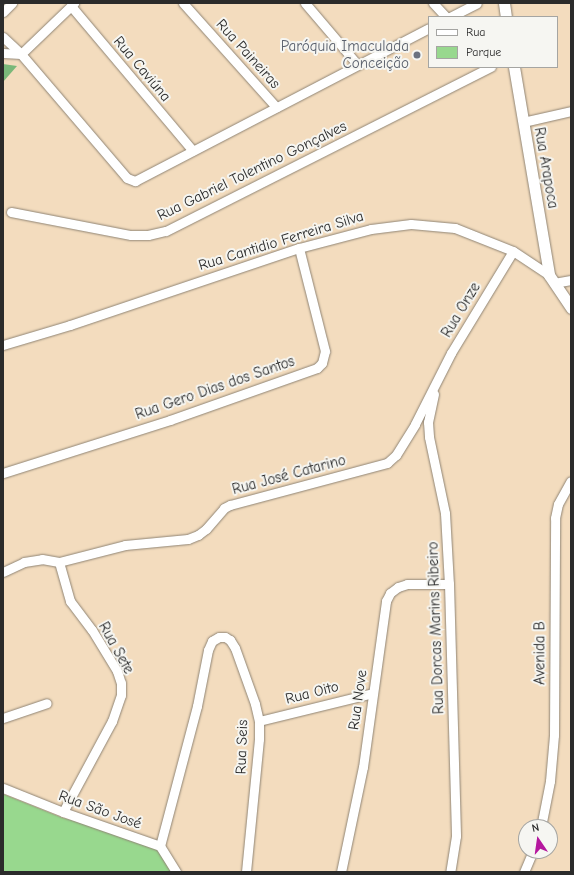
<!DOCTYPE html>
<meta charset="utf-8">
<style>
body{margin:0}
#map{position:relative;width:574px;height:875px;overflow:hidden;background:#f3dcbe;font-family:"Comic Neue",sans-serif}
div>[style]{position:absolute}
.green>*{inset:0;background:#98d88e}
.forest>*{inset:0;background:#7ab879}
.roads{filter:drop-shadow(0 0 1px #8f8474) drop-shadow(0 0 1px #8f8474)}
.minor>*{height:9px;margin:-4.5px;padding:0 4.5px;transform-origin:4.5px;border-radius:4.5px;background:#fff}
.tertiary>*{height:11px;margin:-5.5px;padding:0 5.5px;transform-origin:5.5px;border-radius:5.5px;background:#fff}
.dots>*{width:11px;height:11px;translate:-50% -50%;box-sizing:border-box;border:2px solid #f6f6f2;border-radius:50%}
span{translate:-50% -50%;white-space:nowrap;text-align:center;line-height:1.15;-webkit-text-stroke:4px #f6f6f2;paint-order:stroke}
.worship-label{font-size:15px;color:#5b616d}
.right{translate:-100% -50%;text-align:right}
.street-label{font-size:15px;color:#2b2b2b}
.frame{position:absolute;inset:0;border:4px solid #2b2b2b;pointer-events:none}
.legend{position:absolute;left:428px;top:16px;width:130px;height:52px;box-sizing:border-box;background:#f6f6f2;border:1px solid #a5a5a2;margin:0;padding:5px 7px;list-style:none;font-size:12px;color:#2b2b2b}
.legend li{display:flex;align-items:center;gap:8px;height:20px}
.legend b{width:20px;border:1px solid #a5a5a2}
.north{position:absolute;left:518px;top:819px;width:40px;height:40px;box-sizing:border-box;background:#f6f6f2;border:1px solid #a5a5a2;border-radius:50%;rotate:347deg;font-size:11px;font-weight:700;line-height:16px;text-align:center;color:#2b2b2b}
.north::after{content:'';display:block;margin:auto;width:14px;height:18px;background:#b5179e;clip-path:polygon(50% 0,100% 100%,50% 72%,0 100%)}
</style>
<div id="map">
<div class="green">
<div style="clip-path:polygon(3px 794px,63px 818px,154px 841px,171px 872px,3px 872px)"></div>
</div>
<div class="forest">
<div style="clip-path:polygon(3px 64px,17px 66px,3px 82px)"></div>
</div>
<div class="roads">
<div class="minor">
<div style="left:183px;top:3px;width:140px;rotate:48.2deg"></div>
<div style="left:305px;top:3px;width:80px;rotate:49.6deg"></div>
<div style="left:433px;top:3px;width:19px;rotate:47deg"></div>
<div style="left:71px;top:6px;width:189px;rotate:49.9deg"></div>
<div style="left:3px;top:12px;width:13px;rotate:-45deg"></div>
<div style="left:450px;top:17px;width:30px;rotate:-27deg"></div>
<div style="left:3px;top:37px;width:25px;rotate:43deg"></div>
<div style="left:21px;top:54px;width:163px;rotate:49.5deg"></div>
<div style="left:127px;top:178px;width:9px;rotate:21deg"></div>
<div style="left:135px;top:181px;width:331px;rotate:-27.5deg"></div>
<div style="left:3px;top:53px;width:18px;rotate:3deg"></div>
<div style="left:21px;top:54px;width:74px;rotate:-43.9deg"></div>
<div style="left:523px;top:122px;width:49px;rotate:-12.9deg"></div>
<div style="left:11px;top:212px;width:122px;rotate:10.9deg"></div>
<div style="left:131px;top:235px;width:17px"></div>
<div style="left:148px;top:235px;width:18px;rotate:-13deg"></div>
<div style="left:166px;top:231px;width:364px;rotate:-26.8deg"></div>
<div style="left:554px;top:283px;width:17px;rotate:-10deg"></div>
<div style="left:3px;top:345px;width:70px;rotate:-16.6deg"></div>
<div style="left:70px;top:325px;width:242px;rotate:-18.6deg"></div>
<div style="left:299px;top:248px;width:74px;rotate:-14.8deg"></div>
<div style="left:371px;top:229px;width:40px;rotate:-7.1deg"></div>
<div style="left:411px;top:224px;width:44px;rotate:5.2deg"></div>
<div style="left:455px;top:228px;width:62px;rotate:21.6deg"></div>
<div style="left:513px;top:251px;width:43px;rotate:33.7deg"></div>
<div style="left:434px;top:394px;width:29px;rotate:102deg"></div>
<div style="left:428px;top:422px;width:15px;rotate:86deg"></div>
<div style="left:429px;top:437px;width:78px;rotate:78.1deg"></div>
<div style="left:445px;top:513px;width:71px;rotate:86.8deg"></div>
<div style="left:449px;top:584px;width:252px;rotate:88.4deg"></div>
<div style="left:456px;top:836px;width:36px;rotate:99deg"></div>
<div style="left:3px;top:473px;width:175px;rotate:-17.6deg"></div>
<div style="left:170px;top:420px;width:156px;rotate:-19.5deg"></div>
<div style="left:317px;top:368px;width:7px;rotate:-45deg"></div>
<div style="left:322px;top:363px;width:12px;rotate:-76deg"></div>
<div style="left:325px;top:351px;width:106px;rotate:-104.2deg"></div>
<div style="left:59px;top:562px;width:41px;rotate:74.2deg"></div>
<div style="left:70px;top:601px;width:36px;rotate:53deg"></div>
<div style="left:92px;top:630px;width:48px;rotate:58.6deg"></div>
<div style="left:117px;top:671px;width:13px;rotate:72deg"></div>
<div style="left:121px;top:683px;width:12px;rotate:90deg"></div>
<div style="left:121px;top:695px;width:28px;rotate:109deg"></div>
<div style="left:112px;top:721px;width:103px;rotate:118.3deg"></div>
<div style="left:3px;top:572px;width:23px;rotate:-25deg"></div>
<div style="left:24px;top:562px;width:18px;rotate:-9deg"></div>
<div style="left:42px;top:559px;width:17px;rotate:10deg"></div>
<div style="left:59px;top:562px;width:68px;rotate:-14.4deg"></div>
<div style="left:125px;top:545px;width:63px;rotate:-5.4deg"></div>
<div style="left:188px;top:539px;width:11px;rotate:-22deg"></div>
<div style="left:198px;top:535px;width:10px;rotate:-37deg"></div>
<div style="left:206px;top:529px;width:28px;rotate:-49deg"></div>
<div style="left:224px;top:508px;width:7px;rotate:-27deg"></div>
<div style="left:230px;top:505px;width:163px;rotate:-15deg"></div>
<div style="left:387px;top:463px;width:12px;rotate:-42deg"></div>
<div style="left:396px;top:455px;width:36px;rotate:-58deg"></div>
<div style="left:415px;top:424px;width:80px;rotate:-63.1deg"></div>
<div style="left:451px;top:353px;width:119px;rotate:-58.7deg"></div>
<div style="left:3px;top:718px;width:46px;rotate:-18.8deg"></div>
<div style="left:259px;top:721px;width:117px;rotate:-13.8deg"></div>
<div style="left:3px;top:788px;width:65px;rotate:21.8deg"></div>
<div style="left:63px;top:812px;width:103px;rotate:19.3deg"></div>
<div style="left:160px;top:846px;width:31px;rotate:58deg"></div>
<div style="left:541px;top:827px;width:47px;rotate:-78.9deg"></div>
<div style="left:550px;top:781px;width:46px;rotate:-85deg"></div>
<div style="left:554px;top:735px;width:217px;rotate:-89.7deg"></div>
<div style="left:555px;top:518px;width:14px;rotate:-78deg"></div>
<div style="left:558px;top:504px;width:26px;rotate:-61deg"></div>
<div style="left:160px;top:846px;width:145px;rotate:-75.2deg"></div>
<div style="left:197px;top:706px;width:57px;rotate:-78.9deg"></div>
<div style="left:208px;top:650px;width:10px;rotate:-66deg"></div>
<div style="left:212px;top:641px;width:8px;rotate:-30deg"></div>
<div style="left:219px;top:637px;width:6px"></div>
<div style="left:225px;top:637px;width:6px;rotate:31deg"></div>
<div style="left:230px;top:640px;width:9px;rotate:58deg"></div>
<div style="left:235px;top:648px;width:59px;rotate:70.3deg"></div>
<div style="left:255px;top:704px;width:17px;rotate:77deg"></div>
<div style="left:259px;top:721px;width:18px;rotate:90deg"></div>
<div style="left:259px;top:739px;width:134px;rotate:95.6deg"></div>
<div style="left:341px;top:872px;width:107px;rotate:-78.2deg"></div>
<div style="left:363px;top:767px;width:168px;rotate:-82.1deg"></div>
<div style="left:386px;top:601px;width:9px;rotate:-63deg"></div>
<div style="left:390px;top:593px;width:10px;rotate:-37deg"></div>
<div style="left:398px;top:587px;width:9px;rotate:-18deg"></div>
<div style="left:407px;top:584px;width:42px"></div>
<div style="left:524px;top:872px;width:23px;rotate:-67deg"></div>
</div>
<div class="tertiary">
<div style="left:504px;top:3px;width:14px;rotate:82deg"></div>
<div style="left:514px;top:67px;width:211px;rotate:80.4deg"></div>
<div style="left:549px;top:275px;width:40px;rotate:56deg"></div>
</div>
</div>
<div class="dots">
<div style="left:417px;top:55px;background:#6b7280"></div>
</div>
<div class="worship-label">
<span class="right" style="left:409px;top:55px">Paróquia Imaculada<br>Conceição</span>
</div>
<div class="street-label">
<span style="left:248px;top:54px;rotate:48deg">Rua Paineiras</span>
<span style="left:142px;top:69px;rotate:50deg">Rua Caviúna</span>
<span style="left:546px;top:168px;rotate:80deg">Rua Arapoca</span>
<span style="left:252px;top:171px;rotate:-26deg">Rua Gabriel Tolentino Gonçalves</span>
<span style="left:281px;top:241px;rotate:-17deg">Rua Cantidio Ferreira Silva</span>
<span style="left:461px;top:310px;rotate:-59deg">Rua Onze</span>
<span style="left:215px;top:388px;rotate:-19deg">Rua Gero Dias dos Santos</span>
<span style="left:289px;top:475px;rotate:-15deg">Rua José Catarino</span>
<span style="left:436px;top:628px;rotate:-92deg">Rua Dorcas Marins Ribeiro</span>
<span style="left:116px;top:648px;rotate:61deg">Rua Sete</span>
<span style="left:540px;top:653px;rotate:-90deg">Avenida B</span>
<span style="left:312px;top:693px;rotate:-14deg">Rua Oito</span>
<span style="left:358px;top:700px;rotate:-82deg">Rua Nove</span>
<span style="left:242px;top:747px;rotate:-88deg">Rua Seis</span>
<span style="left:100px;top:810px;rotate:20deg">Rua São José</span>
</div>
<div class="frame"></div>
<ul class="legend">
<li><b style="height:5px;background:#fff"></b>Rua</li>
<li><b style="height:11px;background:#98d88e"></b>Parque</li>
</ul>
<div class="north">N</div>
</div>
